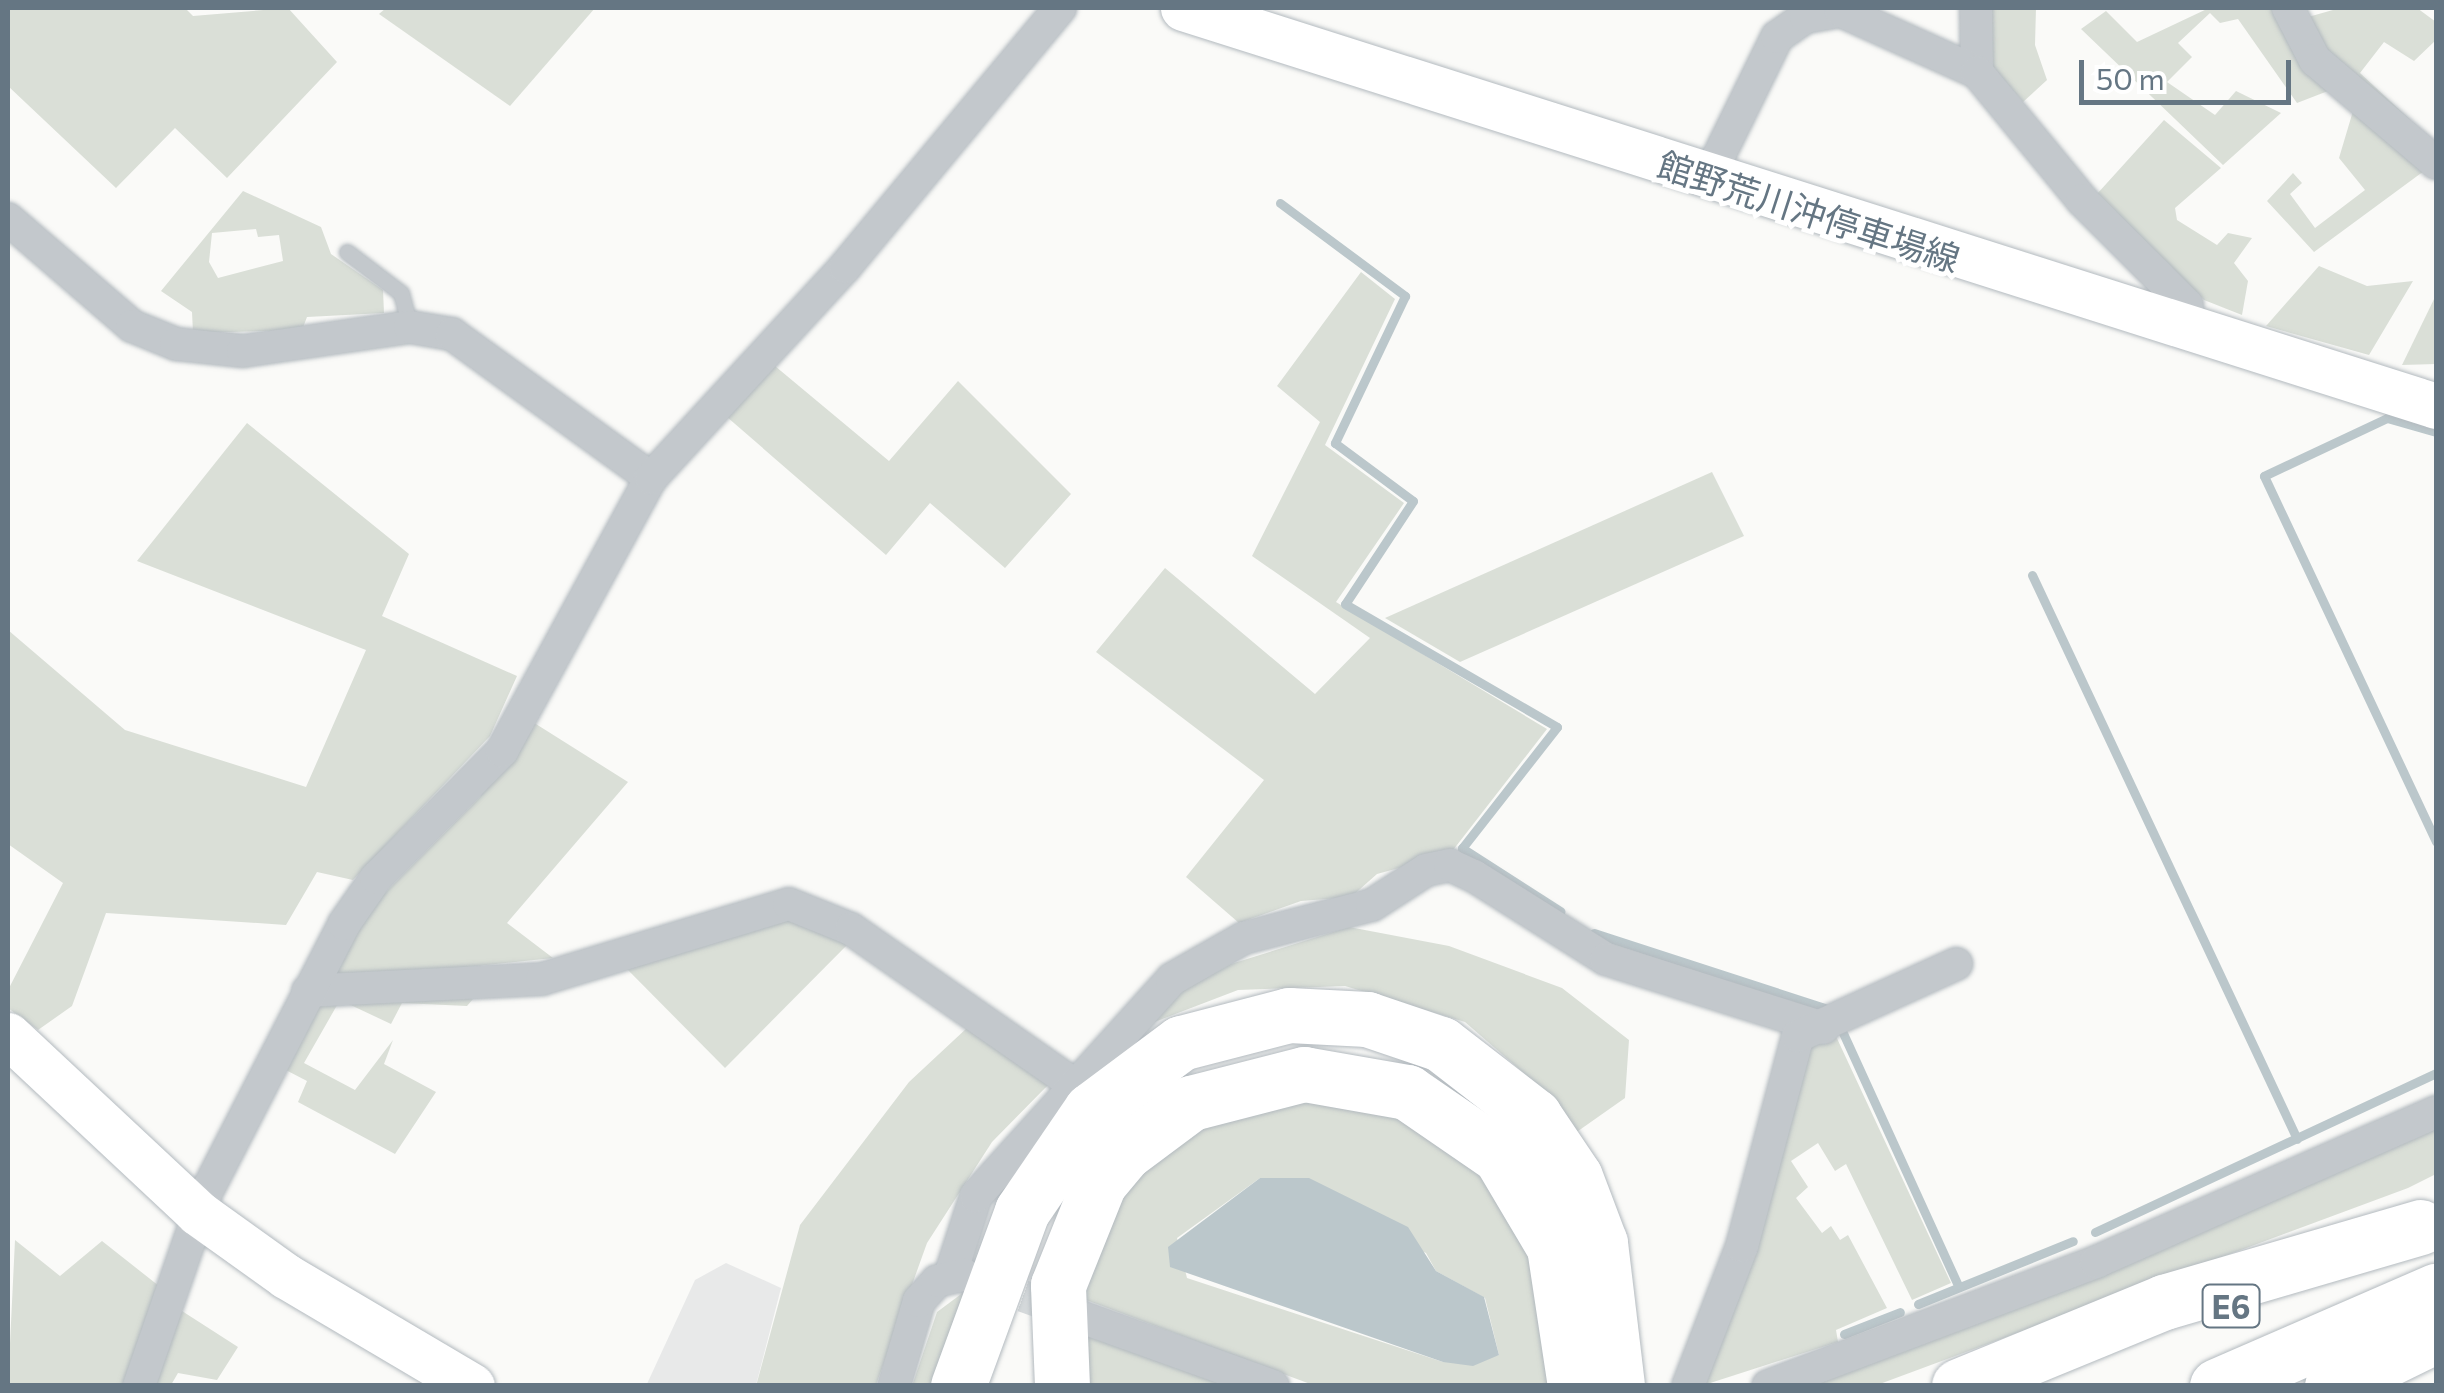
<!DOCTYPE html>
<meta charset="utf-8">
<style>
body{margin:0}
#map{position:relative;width:2444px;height:1393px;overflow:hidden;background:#fafaf8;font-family:Commissioner,"Noto Sans JP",sans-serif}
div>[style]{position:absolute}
.built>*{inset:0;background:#e8e9e9}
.green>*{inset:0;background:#dadfd7}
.water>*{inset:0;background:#bbc7cb}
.stream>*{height:9px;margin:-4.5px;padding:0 4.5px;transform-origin:4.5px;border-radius:4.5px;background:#bbc7cb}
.street-tunnel>*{height:32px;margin-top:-16px;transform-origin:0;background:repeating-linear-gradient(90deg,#d5d9db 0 32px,transparent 0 48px)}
.roads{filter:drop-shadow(0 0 2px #b3babf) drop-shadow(0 0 2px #b3babf)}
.lane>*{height:15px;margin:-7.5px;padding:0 7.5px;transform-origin:7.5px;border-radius:7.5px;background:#c3c8cc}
.street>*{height:32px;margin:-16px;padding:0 16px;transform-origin:16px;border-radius:16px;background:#c3c8cc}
.secondary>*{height:45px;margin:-22.5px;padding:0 22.5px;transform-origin:22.5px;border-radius:22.5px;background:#fff}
.highway>*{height:55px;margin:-27.5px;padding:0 27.5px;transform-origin:27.5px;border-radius:27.5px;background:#fff}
span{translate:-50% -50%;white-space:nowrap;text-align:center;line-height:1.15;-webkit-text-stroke:10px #fff;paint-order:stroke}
.shield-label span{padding:2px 8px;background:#fff;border:2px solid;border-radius:8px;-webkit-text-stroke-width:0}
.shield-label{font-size:32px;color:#657683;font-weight:700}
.street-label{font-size:35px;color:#657683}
.frame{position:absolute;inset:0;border:10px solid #657683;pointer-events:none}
.scale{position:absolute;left:2079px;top:60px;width:212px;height:45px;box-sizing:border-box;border:5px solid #657683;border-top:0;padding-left:12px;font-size:30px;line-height:35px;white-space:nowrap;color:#657683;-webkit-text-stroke:8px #fff;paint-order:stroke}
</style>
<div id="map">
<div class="built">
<div style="clip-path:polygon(726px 1263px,781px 1288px,756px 1385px,646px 1386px,695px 1280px)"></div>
</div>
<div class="green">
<div style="clip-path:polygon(8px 8px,185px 8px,193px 16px,288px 8px,337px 62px,227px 178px,175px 128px,116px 188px,8px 86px)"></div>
<div style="clip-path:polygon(386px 8px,595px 8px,510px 106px,379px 14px)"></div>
<div style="clip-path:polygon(1989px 8px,2036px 8px,2035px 45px,2047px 80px,2023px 102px,1993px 67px)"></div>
<div style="clip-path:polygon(2209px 8px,2271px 8px,2298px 61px,2328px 91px,2297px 103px,2238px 19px,2220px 23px,2210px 13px,2178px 43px,2192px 57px,2167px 82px,2215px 115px,2236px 91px,2281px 113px,2223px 165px,2081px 29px,2106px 11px,2137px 42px)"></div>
<div style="clip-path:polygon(2340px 8px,2417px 8px,2436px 22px,2436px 40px,2414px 61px,2384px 42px,2360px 73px,2435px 143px,2339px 66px,2301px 19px)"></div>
<div style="clip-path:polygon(2353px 111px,2424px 171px,2314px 252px,2267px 201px,2293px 173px,2302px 183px,2290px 194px,2315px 228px,2365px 190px,2339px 158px)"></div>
<div style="clip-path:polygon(2164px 120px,2221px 168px,2175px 208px,2177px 220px,2217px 245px,2228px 233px,2252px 238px,2234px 263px,2248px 281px,2242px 315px,2204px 300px,2097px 194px)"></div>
<div style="clip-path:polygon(evenodd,243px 191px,321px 227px,331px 254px,383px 290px,384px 313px,307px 317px,302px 330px,193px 333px,192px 312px,161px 291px,243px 191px,256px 229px,258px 237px,279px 235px,283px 261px,218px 278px,209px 262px,212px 233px,256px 229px)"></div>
<div style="clip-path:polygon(2319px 266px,2367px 286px,2413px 281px,2369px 355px,2266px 326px)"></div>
<div style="clip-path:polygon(1361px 272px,1395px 299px,1325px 445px,1404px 503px,1336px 602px,1547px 729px,1450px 854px,1377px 874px,1351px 897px,1301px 901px,1239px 923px,1186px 877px,1264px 780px,1096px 652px,1165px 568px,1315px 694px,1370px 638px,1252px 556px,1320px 422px,1277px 386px)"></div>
<div style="clip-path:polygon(2436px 295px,2436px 364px,2402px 365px)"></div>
<div style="clip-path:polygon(775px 366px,889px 461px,958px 381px,1071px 494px,1005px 568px,930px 503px,886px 555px,727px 417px)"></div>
<div style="clip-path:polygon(247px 423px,409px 554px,382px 616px,517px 676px,490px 736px,353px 880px,317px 872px,286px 925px,106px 913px,72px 1006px,38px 1030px,8px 1008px,8px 990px,63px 883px,8px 844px,8px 630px,125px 730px,306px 787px,366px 650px,137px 561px)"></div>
<div style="clip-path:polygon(1712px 472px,1744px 536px,1460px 662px,1385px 618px)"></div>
<div style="clip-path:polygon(528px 719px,628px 782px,507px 923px,553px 958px,333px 981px,365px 913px,480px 797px)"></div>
<div style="clip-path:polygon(790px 914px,852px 940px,725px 1068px,624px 966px)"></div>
<div style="clip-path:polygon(1349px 927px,1449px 946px,1562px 988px,1629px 1040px,1625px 1098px,1571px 1136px,1526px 1075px,1465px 1022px,1345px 986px,1238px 990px,1144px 1026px,1172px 997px,1231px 964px)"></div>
<div style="clip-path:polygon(462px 995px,473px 999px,467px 1006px,402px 1003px,391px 1024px,340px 1000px,304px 1063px,355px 1090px,393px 1040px,384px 1064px,436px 1092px,395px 1154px,298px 1102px,307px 1081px,280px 1067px,321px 996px)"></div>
<div style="clip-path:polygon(968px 1027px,1052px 1081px,992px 1142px,927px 1243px,876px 1385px,756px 1386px,800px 1225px,909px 1082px)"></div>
<div style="clip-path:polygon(1834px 1032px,1951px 1283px,1912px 1300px,1846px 1164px,1835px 1171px,1818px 1143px,1791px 1161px,1808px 1187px,1796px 1198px,1822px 1233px,1831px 1226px,1840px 1240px,1848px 1235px,1887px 1308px,1836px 1330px,1838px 1342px,1704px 1385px,1806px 1043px)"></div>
<div style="clip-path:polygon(evenodd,1366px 1094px,1461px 1144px,1520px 1218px,1556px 1385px,1313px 1385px,1081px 1298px,1113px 1198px,1168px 1140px,1239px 1103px,1366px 1094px,1260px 1178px,1426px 1253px,1436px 1271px,1485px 1298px,1499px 1355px,1443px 1362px,1187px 1278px,1177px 1238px,1260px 1178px)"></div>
<div style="clip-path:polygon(2436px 1124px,2436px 1174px,2408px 1188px,1877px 1385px,1812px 1386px)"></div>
<div style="clip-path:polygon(15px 1240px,60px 1276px,102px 1241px,159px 1286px,125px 1385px,8px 1385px)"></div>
<div style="clip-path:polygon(972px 1286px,940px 1385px,912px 1386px,937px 1312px)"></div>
<div style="clip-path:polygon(182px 1311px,238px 1347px,217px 1380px,178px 1373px,171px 1385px,151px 1386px)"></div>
<div style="clip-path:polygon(1077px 1330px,1227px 1385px,1083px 1385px)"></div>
</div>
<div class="water">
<div style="clip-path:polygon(1260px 1178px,1309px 1178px,1408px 1227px,1436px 1271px,1484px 1297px,1499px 1355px,1473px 1366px,1443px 1362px,1170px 1267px,1168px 1247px)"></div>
</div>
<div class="stream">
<div style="left:1280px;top:203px;width:156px;rotate:36.6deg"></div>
<div style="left:1405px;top:296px;width:163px;rotate:115.5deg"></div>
<div style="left:1335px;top:443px;width:97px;rotate:36.6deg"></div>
<div style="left:1413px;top:501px;width:123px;rotate:123.4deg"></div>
<div style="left:1345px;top:604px;width:245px;rotate:30.1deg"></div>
<div style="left:1557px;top:727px;width:154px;rotate:128.1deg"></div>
<div style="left:1462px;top:848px;width:117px;rotate:32.7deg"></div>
<div style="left:2436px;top:432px;width:51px;rotate:-164.1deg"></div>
<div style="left:2387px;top:418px;width:136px;rotate:154.8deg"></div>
<div style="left:2264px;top:476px;width:404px;rotate:64.8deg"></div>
<div style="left:2032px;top:575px;width:623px;rotate:64.83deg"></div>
<div style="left:1594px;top:933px;width:249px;rotate:18deg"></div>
<div style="left:1843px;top:1033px;width:279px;rotate:65.5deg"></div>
<div style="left:2095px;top:1232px;width:376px;rotate:-25deg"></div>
<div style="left:1918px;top:1304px;width:167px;rotate:-22.1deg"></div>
<div style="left:1844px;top:1334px;width:60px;rotate:-21.4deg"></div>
</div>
<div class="street-tunnel">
<div style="left:978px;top:1280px;width:101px;rotate:19.7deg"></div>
</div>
<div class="roads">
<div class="lane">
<div style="left:347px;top:252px;width:68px;rotate:37.2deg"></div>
<div style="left:401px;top:293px;width:35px;rotate:75deg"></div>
</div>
<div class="street">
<div style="left:1976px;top:8px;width:64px;rotate:89.1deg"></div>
<div style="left:2288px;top:8px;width:59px;rotate:62.6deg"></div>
<div style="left:2315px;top:60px;width:159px;rotate:40.4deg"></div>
<div style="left:1708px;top:178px;width:157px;rotate:-63.9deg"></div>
<div style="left:1777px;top:37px;width:35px;rotate:-35deg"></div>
<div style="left:1806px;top:17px;width:36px;rotate:-10deg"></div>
<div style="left:1841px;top:11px;width:149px;rotate:24.2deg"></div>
<div style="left:1977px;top:72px;width:166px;rotate:50.6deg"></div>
<div style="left:2082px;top:200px;width:148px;rotate:45deg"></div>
<div style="left:2187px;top:305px;width:28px;rotate:98deg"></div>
<div style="left:8px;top:219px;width:164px;rotate:40.8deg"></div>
<div style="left:132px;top:326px;width:48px;rotate:22.2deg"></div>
<div style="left:176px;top:344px;width:67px;rotate:6deg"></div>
<div style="left:243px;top:351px;width:169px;rotate:-8.2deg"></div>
<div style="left:410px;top:327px;width:43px;rotate:9.5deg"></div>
<div style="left:452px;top:334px;width:246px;rotate:35.9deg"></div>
<div style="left:308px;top:991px;width:234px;rotate:-2.9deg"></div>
<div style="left:542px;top:979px;width:258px;rotate:-16.9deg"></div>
<div style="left:789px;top:904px;width:67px;rotate:22deg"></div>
<div style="left:851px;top:929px;width:271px;rotate:34.9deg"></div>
<div style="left:950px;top:1276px;width:84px;rotate:-72deg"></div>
<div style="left:976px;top:1196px;width:292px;rotate:-47.9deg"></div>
<div style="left:1172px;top:979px;width:83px;rotate:-29.7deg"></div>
<div style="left:1244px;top:938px;width:132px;rotate:-14.5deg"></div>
<div style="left:1372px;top:905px;width:64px;rotate:-32.9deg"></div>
<div style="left:1426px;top:870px;width:25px;rotate:-12deg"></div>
<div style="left:1450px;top:865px;width:26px;rotate:25deg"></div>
<div style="left:1474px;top:876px;width:156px;rotate:32.2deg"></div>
<div style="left:1606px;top:959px;width:228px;rotate:17.6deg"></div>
<div style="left:1084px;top:1318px;width:201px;rotate:19.8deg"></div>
<div style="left:139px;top:1386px;width:204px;rotate:-70.9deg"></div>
<div style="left:206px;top:1193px;width:302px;rotate:-62.8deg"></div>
<div style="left:344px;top:924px;width:56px;rotate:-55.2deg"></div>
<div style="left:376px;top:878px;width:179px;rotate:-45.2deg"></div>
<div style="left:502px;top:751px;width:311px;rotate:-61.4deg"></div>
<div style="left:651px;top:478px;width:287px;rotate:-47.4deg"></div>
<div style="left:845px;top:267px;width:337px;rotate:-50.3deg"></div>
<div style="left:894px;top:1386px;width:89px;rotate:-73.6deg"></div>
<div style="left:919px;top:1301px;width:27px;rotate:-48deg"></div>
<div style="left:937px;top:1281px;width:28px;rotate:-13deg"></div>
<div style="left:1688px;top:1386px;width:150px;rotate:-68.9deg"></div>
<div style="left:1742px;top:1246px;width:217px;rotate:-75.1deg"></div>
<div style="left:1798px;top:1036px;width:174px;rotate:-24.5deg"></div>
<div style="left:1768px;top:1386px;width:351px;rotate:-20.7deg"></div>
<div style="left:2096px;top:1262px;width:372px;rotate:-23.8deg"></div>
</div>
<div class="secondary">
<div style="left:1183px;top:8px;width:1315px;rotate:17.62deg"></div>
<div style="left:8px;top:1035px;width:260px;rotate:43.1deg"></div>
<div style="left:198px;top:1213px;width:108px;rotate:35.6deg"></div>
<div style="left:286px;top:1276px;width:216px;rotate:30.6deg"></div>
</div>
<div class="highway">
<div style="left:958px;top:1386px;width:186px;rotate:-69.9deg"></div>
<div style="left:1022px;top:1211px;width:122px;rotate:-55.7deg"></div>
<div style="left:1091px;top:1110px;width:112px;rotate:-36.7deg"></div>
<div style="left:1181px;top:1043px;width:112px;rotate:-14.5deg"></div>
<div style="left:1289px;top:1015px;width:78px;rotate:2.9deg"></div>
<div style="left:1367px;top:1019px;width:78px;rotate:18.7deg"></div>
<div style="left:1441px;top:1044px;width:118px;rotate:37.7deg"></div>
<div style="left:1534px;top:1116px;width:73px;rotate:56.1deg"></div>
<div style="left:1575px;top:1177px;width:71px;rotate:69.3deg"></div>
<div style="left:1600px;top:1243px;width:144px;rotate:83.2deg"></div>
<div style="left:1062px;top:1386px;width:101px;rotate:-92.3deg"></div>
<div style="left:1058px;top:1285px;width:110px;rotate:-68.1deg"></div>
<div style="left:1099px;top:1183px;width:39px;rotate:-50deg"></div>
<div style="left:1124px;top:1153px;width:84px;rotate:-36.7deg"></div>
<div style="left:1191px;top:1103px;width:117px;rotate:-14.4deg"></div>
<div style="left:1304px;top:1074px;width:105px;rotate:9.9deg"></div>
<div style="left:1407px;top:1092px;width:113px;rotate:34.5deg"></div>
<div style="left:1500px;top:1156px;width:106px;rotate:59.3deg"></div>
<div style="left:1554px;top:1247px;width:141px;rotate:81.4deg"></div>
<div style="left:1959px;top:1386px;width:222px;rotate:-22.3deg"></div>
<div style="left:2164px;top:1302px;width:267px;rotate:-16.3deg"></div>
<div style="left:2217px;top:1386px;width:239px;rotate:-23.5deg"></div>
<div style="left:2332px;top:1386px;width:116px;rotate:-26.1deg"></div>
</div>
</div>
<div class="shield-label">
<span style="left:2231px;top:1306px">E6</span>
</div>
<div class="street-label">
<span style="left:1809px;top:211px;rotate:18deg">館野荒川沖停車場線</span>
</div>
<div class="frame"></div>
<div class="scale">50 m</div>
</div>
